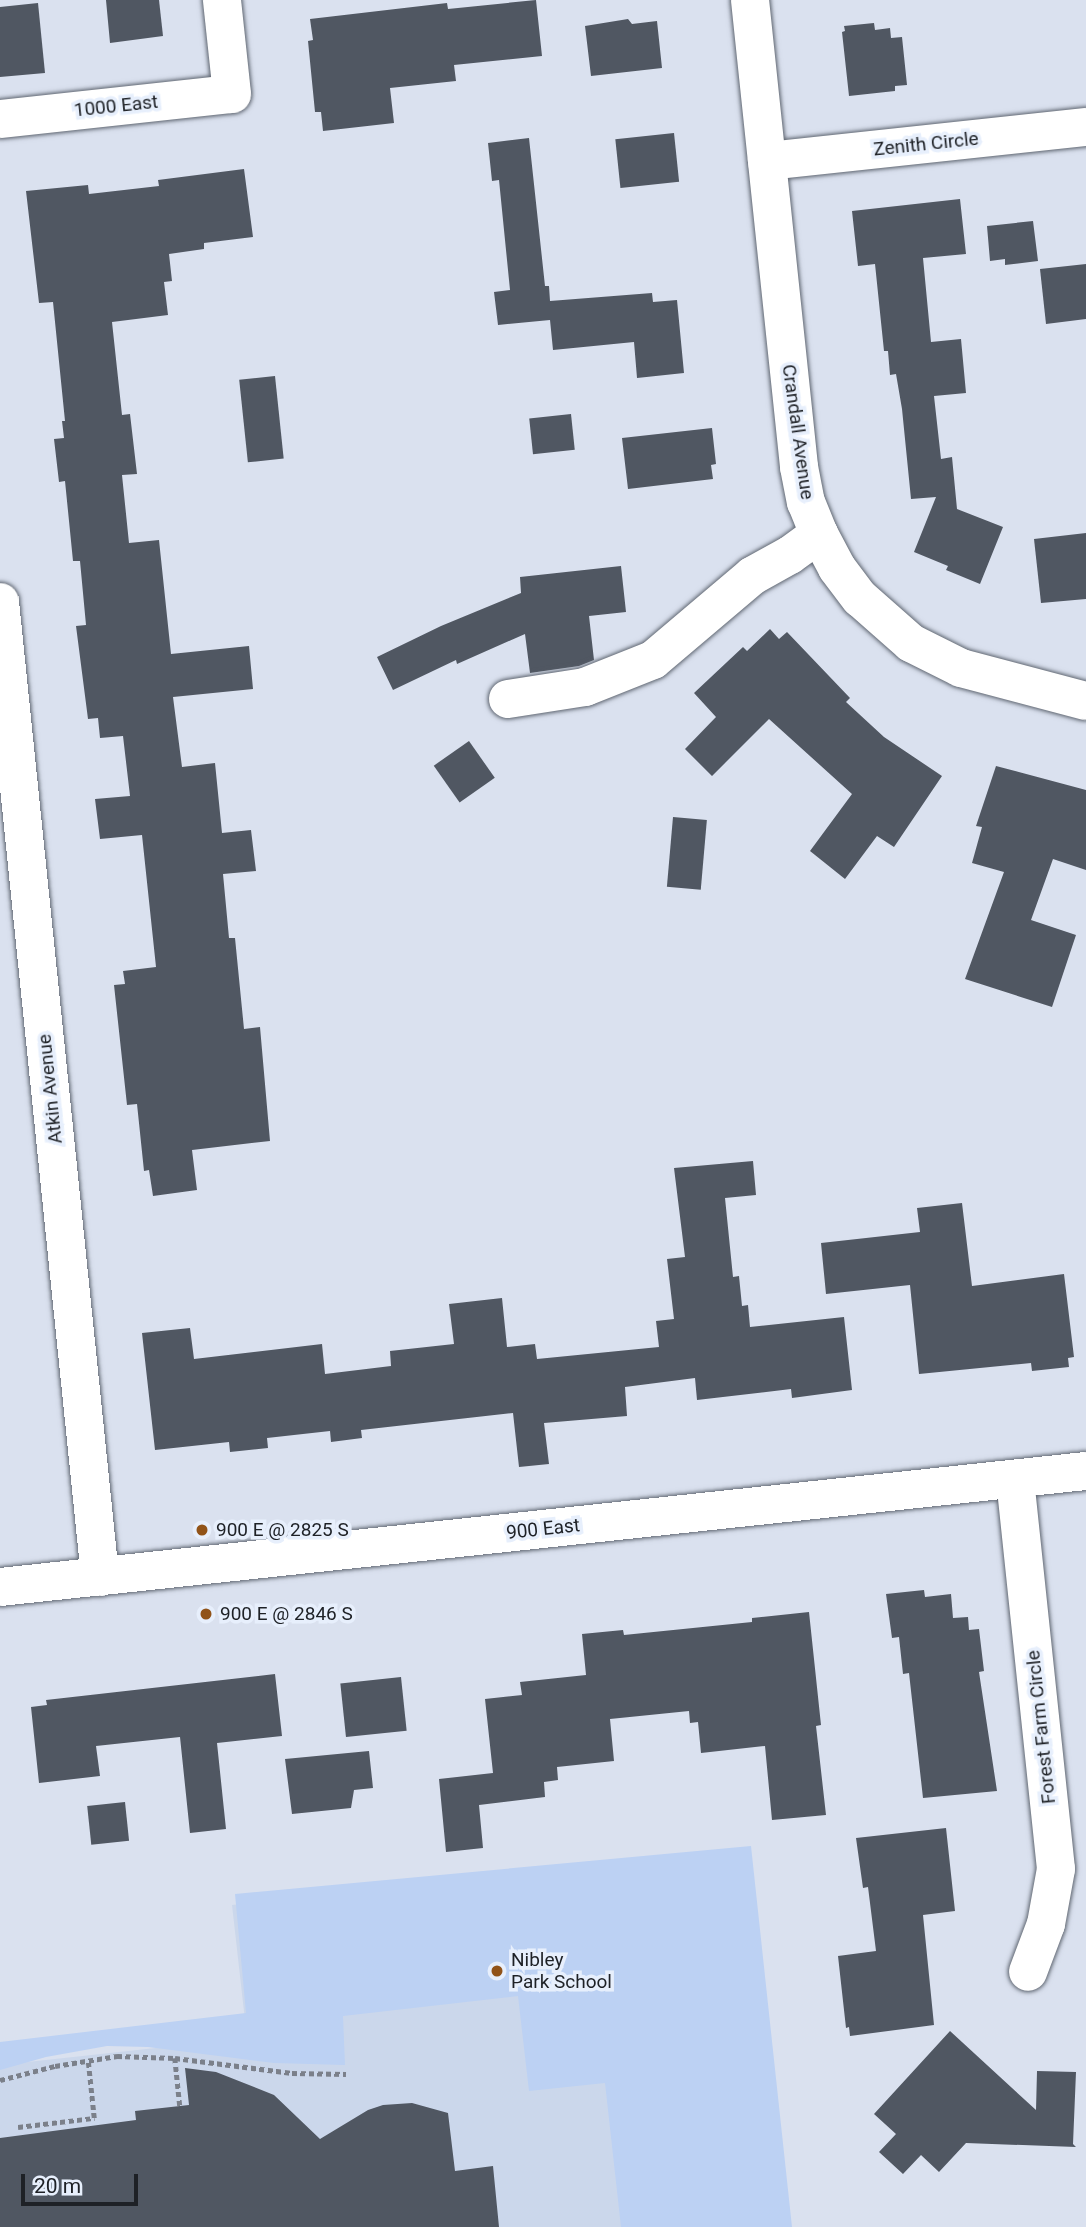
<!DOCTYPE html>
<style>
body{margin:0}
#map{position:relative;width:1086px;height:2227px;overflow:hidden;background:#dae1ef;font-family:Roboto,sans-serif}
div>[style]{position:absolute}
.built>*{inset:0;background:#cbd7eb}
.green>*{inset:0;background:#bcd1f3}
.building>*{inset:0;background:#505762;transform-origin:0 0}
.path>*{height:4.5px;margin-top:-2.25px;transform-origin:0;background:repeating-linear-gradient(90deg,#7b808a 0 5px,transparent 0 8.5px)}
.roads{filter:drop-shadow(0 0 2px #606772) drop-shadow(0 0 2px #606772)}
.minor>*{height:38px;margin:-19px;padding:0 19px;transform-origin:19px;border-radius:19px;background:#fff}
.dots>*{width:19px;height:19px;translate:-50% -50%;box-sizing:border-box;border:4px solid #e7effc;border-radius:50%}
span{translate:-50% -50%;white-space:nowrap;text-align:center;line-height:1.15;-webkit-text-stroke:7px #e7effc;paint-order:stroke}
.street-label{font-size:19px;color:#1e2126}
.poi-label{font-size:19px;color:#1e2126}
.left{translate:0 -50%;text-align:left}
.scale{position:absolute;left:21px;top:2174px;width:117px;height:32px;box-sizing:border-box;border:4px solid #1e2126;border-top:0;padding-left:9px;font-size:21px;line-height:24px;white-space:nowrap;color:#1e2126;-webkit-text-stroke:5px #e7effc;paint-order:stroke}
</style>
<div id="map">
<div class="built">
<div style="clip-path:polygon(741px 1848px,783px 2227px,0 2227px,0 2065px,247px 2038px,232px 1905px)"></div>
</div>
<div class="green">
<div style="clip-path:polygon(751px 1846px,792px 2227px,621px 2227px,605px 2083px,529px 2091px,518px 1996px,343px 2016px,345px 2065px,274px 2063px,148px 2047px,107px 2046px,46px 2057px,0 2070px,0 2042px,246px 2013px,235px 1894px)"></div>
</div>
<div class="building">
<div style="clip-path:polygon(106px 0,159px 0,163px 36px,110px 43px)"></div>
<div style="clip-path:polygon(536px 0,542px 56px,454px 65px,456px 81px,390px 88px,394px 123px,323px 131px,321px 112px,315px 112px,308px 41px,313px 40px,310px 19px,447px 3px,448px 9px)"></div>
<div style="clip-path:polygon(38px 3px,45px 73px,0 77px,0 7px)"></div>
<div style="clip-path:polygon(628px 19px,632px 24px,657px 21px,662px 68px,591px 76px,585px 26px)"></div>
<div style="clip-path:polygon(874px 23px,875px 30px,890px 28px,891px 38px,902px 37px,907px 85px,895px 86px,895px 91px,849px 96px,842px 32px,845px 31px,844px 26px)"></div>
<div style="left:674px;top:133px;width:49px;height:59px;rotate:84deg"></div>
<div style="clip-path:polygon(529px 138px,545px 286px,549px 286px,550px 301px,652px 293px,653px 302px,677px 300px,684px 373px,637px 378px,634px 342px,553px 350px,550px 320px,498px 325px,494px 292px,510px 290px,499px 180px,492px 181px,488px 143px)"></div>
<div style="clip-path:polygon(244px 169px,253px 237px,204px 243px,204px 249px,169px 254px,172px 281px,164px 282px,168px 315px,112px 322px,122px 415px,130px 414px,137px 474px,122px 475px,129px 543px,159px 540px,171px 654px,249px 646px,253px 689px,173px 697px,182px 767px,215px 763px,222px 833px,251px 830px,256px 871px,223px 874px,229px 938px,235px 938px,244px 1029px,260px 1027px,270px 1141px,192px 1150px,197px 1190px,153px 1196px,149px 1170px,144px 1171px,137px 1104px,127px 1105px,114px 985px,125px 984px,123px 971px,156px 967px,142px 835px,100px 839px,95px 799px,130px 796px,123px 736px,100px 738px,98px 718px,88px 719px,76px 626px,86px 625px,80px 561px,73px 561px,65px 481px,59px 482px,54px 439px,64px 438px,62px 421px,65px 421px,53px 302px,39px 303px,26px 191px,88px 185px,89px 194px,159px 186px,158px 180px)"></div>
<div style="clip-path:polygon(960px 199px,966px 254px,923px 258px,931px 342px,961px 339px,966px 393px,934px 396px,941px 459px,952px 457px,957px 509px,1003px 527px,980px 584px,946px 570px,948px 566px,914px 552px,936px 497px,911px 499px,902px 409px,896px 374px,890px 375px,888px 351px,884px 351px,875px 264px,858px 266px,852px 211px)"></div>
<div style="clip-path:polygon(1033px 221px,1038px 261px,1005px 265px,1005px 259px,990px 261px,987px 226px)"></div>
<div style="clip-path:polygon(1086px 264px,1086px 319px,1046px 324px,1040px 269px)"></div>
<div style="left:275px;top:376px;width:83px;height:36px;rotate:84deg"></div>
<div style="left:571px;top:414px;width:36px;height:42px;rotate:84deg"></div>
<div style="clip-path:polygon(712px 428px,716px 464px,711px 465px,713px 479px,628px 489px,622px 438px)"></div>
<div style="clip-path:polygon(1086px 533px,1086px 599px,1041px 603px,1034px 539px)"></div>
<div style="clip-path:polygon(621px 566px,626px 612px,589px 616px,594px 660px,579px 666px,530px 673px,525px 634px,457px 664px,456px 660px,393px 690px,377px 657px,441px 626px,521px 593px,520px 577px)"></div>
<div style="clip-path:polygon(770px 629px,779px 639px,787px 632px,850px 698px,846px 702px,884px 737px,942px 776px,894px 847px,877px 836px,845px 879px,810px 851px,852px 794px,769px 719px,712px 776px,685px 749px,716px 717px,694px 693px,743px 647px,747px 651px)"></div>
<div style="left:469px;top:741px;width:45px;height:43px;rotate:55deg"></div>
<div style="clip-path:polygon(996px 766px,1086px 790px,1086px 870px,1053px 859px,1031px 920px,1076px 935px,1052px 1007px,965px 979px,1004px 872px,972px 863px,982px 827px,976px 826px)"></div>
<div style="left:673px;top:817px;width:34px;height:70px;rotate:5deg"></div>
<div style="clip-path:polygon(753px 1161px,756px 1195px,725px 1198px,733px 1277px,739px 1276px,742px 1306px,748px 1305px,750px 1327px,844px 1317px,852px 1390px,792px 1398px,791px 1389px,697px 1400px,695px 1378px,625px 1387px,627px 1416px,544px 1423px,549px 1464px,519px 1467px,513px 1413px,361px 1430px,362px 1438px,331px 1442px,330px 1431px,267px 1438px,268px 1448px,230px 1452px,229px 1442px,155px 1450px,142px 1333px,190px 1328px,194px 1359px,322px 1344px,325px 1374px,391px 1366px,390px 1351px,454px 1344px,449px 1304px,502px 1298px,507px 1347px,535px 1344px,537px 1359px,659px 1347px,656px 1321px,674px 1319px,667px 1259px,685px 1257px,674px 1168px)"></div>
<div style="clip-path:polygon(962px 1203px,972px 1286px,1064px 1274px,1074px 1357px,1068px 1358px,1069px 1367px,1032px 1371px,1031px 1363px,919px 1374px,910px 1285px,826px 1294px,821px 1243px,920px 1232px,917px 1208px)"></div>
<div style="clip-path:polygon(924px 1590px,925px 1597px,951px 1594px,953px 1618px,968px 1617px,969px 1630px,979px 1629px,984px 1671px,979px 1672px,997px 1791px,923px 1798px,909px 1673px,903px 1674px,899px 1637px,892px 1638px,886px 1594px)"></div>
<div style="clip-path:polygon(809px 1612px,821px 1725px,816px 1726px,826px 1815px,772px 1820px,765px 1746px,701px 1753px,698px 1722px,690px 1723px,689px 1711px,610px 1719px,614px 1761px,557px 1767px,558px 1780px,544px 1782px,545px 1797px,479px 1805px,483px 1848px,446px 1852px,439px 1779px,493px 1773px,485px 1699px,522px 1695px,520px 1682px,586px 1675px,582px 1634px,623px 1630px,624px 1635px,752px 1622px,752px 1618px)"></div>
<div style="clip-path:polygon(275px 1674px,282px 1736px,217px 1743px,226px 1829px,190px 1833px,180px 1737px,96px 1746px,100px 1776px,39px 1783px,31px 1707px,47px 1705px,46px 1700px)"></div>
<div style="left:401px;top:1677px;width:54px;height:61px;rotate:84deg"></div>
<div style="clip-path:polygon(369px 1751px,373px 1788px,354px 1790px,351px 1808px,292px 1814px,285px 1759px)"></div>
<div style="left:125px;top:1802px;width:39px;height:38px;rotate:84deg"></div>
<div style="clip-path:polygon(946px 1828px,955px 1911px,923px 1915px,934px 2025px,850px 2036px,849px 2027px,846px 2028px,838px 1956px,876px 1951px,868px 1887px,863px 1888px,856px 1838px)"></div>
<div style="clip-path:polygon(950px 2031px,1036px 2110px,1037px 2071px,1076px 2072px,1073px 2144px,1076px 2147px,966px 2143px,939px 2172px,921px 2155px,903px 2174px,879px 2152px,896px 2134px,874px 2114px)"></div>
<div style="clip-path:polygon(185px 2068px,216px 2072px,274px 2095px,320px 2139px,368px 2110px,383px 2105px,412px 2103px,448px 2113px,455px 2171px,493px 2166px,499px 2227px,0 2227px,0 2138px,136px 2120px,135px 2111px,189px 2105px)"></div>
</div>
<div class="path">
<div style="left:175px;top:2058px;width:48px;rotate:84.1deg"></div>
<div style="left:0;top:2080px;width:57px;rotate:-14.3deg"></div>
<div style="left:55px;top:2066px;width:63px;rotate:-9.2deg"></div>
<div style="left:117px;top:2056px;width:58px;rotate:2deg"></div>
<div style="left:175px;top:2058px;width:118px;rotate:7.3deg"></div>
<div style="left:292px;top:2073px;width:54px;rotate:1.1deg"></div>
<div style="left:18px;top:2127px;width:77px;rotate:-6.8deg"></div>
<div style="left:94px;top:2118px;width:57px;rotate:-96deg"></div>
</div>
<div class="roads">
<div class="minor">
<div style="left:750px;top:0;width:470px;rotate:84deg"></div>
<div style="left:799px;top:467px;width:36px;rotate:79deg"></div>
<div style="left:806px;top:502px;width:35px;rotate:68deg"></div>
<div style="left:819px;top:534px;width:38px;rotate:62deg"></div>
<div style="left:837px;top:568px;width:38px;rotate:53deg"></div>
<div style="left:860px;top:598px;width:68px;rotate:41.4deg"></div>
<div style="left:911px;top:643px;width:56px;rotate:26.6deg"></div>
<div style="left:961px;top:668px;width:129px;rotate:14.8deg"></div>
<div style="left:0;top:119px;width:233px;rotate:-6.2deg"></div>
<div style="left:232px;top:94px;width:95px;rotate:-96.1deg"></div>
<div style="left:767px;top:161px;width:321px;rotate:-6.1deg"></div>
<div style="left:0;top:602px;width:980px;rotate:84.14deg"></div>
<div style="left:508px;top:699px;width:78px;rotate:-8.9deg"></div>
<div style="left:585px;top:687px;width:73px;rotate:-21.7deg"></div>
<div style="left:653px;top:660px;width:130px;rotate:-40.3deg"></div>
<div style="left:752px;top:576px;width:43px;rotate:-28.9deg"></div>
<div style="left:790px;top:555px;width:36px;rotate:-36deg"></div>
<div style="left:1015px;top:1479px;width:392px;rotate:84deg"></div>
<div style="left:1056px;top:1869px;width:56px;rotate:100.3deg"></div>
<div style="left:1046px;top:1924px;width:51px;rotate:110.6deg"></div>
<div style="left:0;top:1587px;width:1092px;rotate:-6.1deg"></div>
</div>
</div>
<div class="dots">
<div style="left:202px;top:1530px;background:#915318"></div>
<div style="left:206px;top:1614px;background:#915318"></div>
<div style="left:497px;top:1971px;background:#915318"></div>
</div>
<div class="street-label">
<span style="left:116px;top:106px;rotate:-6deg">1000 East</span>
<span style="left:926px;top:144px;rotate:-6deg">Zenith Circle</span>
<span style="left:798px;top:432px;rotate:82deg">Crandall Avenue</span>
<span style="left:50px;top:1089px;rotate:-96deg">Atkin Avenue</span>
<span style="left:543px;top:1529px;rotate:-6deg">900 East</span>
<span style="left:1041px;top:1727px;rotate:-96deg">Forest Farm Circle</span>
</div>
<div class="poi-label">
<span class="left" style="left:216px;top:1530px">900 E @ 2825 S</span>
<span class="left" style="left:220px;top:1614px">900 E @ 2846 S</span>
<span class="left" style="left:511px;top:1971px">Nibley<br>Park School</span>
</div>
<div class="scale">20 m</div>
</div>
